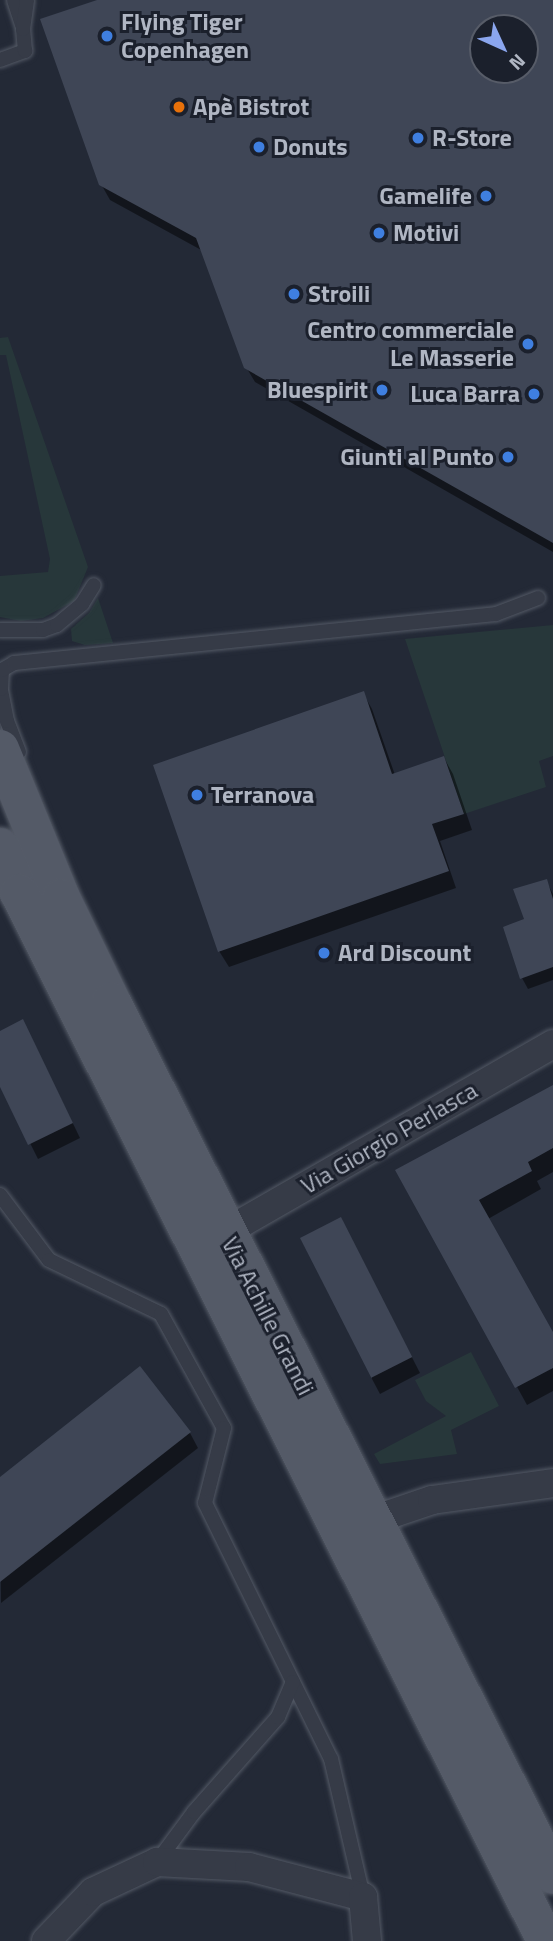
<!DOCTYPE html>
<meta charset="utf-8">
<style>
body{margin:0}
#map{position:relative;width:553px;height:1941px;overflow:hidden;background:#232936;font-family:"Titillium Web",sans-serif}
div>[style]{position:absolute}
.green>*{inset:0;background:#27373a}
.shadow>*{inset:0;background:#0007}
.building>*{inset:0;background:#3f4656;transform-origin:0 0}
.roads{filter:drop-shadow(0 0 2px #535965) drop-shadow(0 0 2px #535965)}
.lane>*{height:14px;margin:-7px;padding:0 7px;transform-origin:7px;border-radius:7px;background:#363b47}
.street>*{height:28px;margin:-14px;padding:0 14px;transform-origin:14px;border-radius:14px;background:#363b47}
.primary>*{height:38px;margin:-19px;padding:0 19px;transform-origin:19px;border-radius:19px;background:#545a67}
.dots>*{width:19px;height:19px;translate:-50% -50%;box-sizing:border-box;border:4px solid #1b202c;border-radius:50%}
span{translate:-50% -50%;white-space:nowrap;text-align:center;line-height:1.15;-webkit-text-stroke:6px #1b202c;paint-order:stroke}
.poi-label{font-size:24px;color:#b0b6c3;font-weight:700}
.left{translate:0 -50%;text-align:left}
.right{translate:-100% -50%;text-align:right}
.street-label{font-size:24px;color:#b0b6c3}
.north{position:absolute;left:469px;top:14px;width:70px;height:70px;box-sizing:border-box;background:#1b202c;border:2px solid #575c68;border-radius:50%;rotate:135deg;font-size:19px;font-weight:700;line-height:28px;text-align:center;color:#b0b6c3}
.north::after{content:'';display:block;margin:auto;width:24px;height:32px;background:#8ba6ee;clip-path:polygon(50% 0,100% 100%,50% 72%,0 100%)}
</style>
<div id="map">
<div class="green">
<div style="clip-path:polygon(8px 337px,88px 567px,74px 601px,43px 618px,21px 621px,0 617px,0 576px,48px 572px,50px 559px,6px 355px,0 355px,0 338px)"></div>
<div style="clip-path:polygon(98px 598px,113px 643px,85px 645px,72px 641px,71px 629px,89px 613px)"></div>
<div style="clip-path:polygon(553px 625px,553px 756px,539px 761px,546px 787px,464px 814px,405px 639px)"></div>
<div style="clip-path:polygon(471px 1352px,499px 1406px,451px 1430px,457px 1454px,380px 1464px,374px 1454px,446px 1416px,426px 1401px,415px 1380px)"></div>
</div>
<div class="shadow">
<div style="clip-path:polygon(evenodd,102px 0,553px 0,553px 552px,255px 382px,246px 367px,203px 251px,110px 200px,101px 184px,102px 0,483px 28px,525px 28px,525px 70px,483px 70px,483px 28px)"></div>
<div style="clip-path:polygon(363px 693px,372px 709px,395px 775px,444px 758px,453px 774px,472px 830px,440px 841px,456px 888px,229px 967px,219px 951px)"></div>
<div style="clip-path:polygon(546px 881px,553px 894px,553px 980px,528px 989px,522px 978px,527px 920px)"></div>
<div style="clip-path:polygon(0 1033px,31px 1037px,80px 1138px,38px 1159px,0 1083px)"></div>
<div style="clip-path:polygon(553px 1091px,553px 1172px,537px 1181px,541px 1189px,488px 1219px,553px 1335px,553px 1391px,527px 1405px,398px 1171px)"></div>
<div style="clip-path:polygon(349px 1234px,420px 1373px,380px 1394px,372px 1379px)"></div>
<div style="clip-path:polygon(190px 1433px,198px 1448px,1px 1603px,0 1479px)"></div>
</div>
<div class="building">
<div style="clip-path:polygon(evenodd,97px 0,553px 0,553px 543px,244px 368px,196px 238px,99px 185px,40px 19px,97px 0,483px 28px,525px 28px,525px 70px,483px 70px,483px 28px)"></div>
<div style="clip-path:polygon(364px 691px,392px 774px,444px 756px,464px 814px,432px 824px,449px 871px,218px 952px,153px 765px)"></div>
<div style="clip-path:polygon(547px 879px,553px 899px,553px 967px,520px 979px,503px 927px,524px 919px,513px 889px)"></div>
<div style="clip-path:polygon(23px 1019px,73px 1123px,28px 1145px,0 1087px,0 1031px)"></div>
<div style="clip-path:polygon(553px 1085px,553px 1148px,528px 1162px,532px 1171px,479px 1200px,553px 1332px,553px 1368px,515px 1388px,395px 1170px)"></div>
<div style="left:341px;top:1217px;width:157px;height:46px;rotate:63deg"></div>
<div style="clip-path:polygon(140px 1366px,191px 1432px,0 1582px,0 1477px)"></div>
</div>
<div class="roads">
<div class="lane">
<div style="left:14px;top:0;width:26px;rotate:72deg"></div>
<div style="left:0;top:60px;width:27px;rotate:-20deg"></div>
<div style="left:25px;top:51px;width:22px;rotate:-95deg"></div>
<div style="left:23px;top:29px;width:29px;rotate:-82deg"></div>
<div style="left:0;top:630px;width:43px"></div>
<div style="left:43px;top:630px;width:15px;rotate:-20deg"></div>
<div style="left:57px;top:625px;width:33px;rotate:-40deg"></div>
<div style="left:82px;top:604px;width:22px;rotate:-58deg"></div>
<div style="left:19px;top:752px;width:33px;rotate:-111deg"></div>
<div style="left:7px;top:721px;width:33px;rotate:-101deg"></div>
<div style="left:1px;top:689px;width:19px;rotate:-87deg"></div>
<div style="left:2px;top:670px;width:14px;rotate:-30deg"></div>
<div style="left:14px;top:663px;width:484px;rotate:-5.8deg"></div>
<div style="left:496px;top:614px;width:45px;rotate:-20.9deg"></div>
<div style="left:0;top:1195px;width:81px;rotate:53deg"></div>
<div style="left:49px;top:1260px;width:124px;rotate:25.7deg"></div>
<div style="left:161px;top:1314px;width:130px;rotate:61.1deg"></div>
<div style="left:224px;top:1428px;width:77px;rotate:104.2deg"></div>
<div style="left:205px;top:1503px;width:285px;rotate:63.8deg"></div>
<div style="left:331px;top:1759px;width:142px;rotate:76.9deg"></div>
<div style="left:157px;top:1862px;width:62px;rotate:-53.5deg"></div>
<div style="left:194px;top:1812px;width:127px;rotate:-48.5deg"></div>
<div style="left:278px;top:1717px;width:38px;rotate:-67deg"></div>
</div>
<div class="street">
<div style="left:226px;top:1232px;width:377px;rotate:-29.9deg"></div>
<div style="left:373px;top:1520px;width:62px;rotate:-18.7deg"></div>
<div style="left:432px;top:1500px;width:122px;rotate:-8deg"></div>
<div style="left:46px;top:1941px;width:68px;rotate:-46.2deg"></div>
<div style="left:93px;top:1892px;width:71px;rotate:-25.1deg"></div>
<div style="left:157px;top:1862px;width:92px;rotate:3.1deg"></div>
<div style="left:249px;top:1867px;width:118px;rotate:14.7deg"></div>
<div style="left:363px;top:1897px;width:44px;rotate:84.8deg"></div>
</div>
<div class="primary">
<div style="left:0;top:749px;width:161px;rotate:67.7deg"></div>
<div style="left:61px;top:898px;width:114px;rotate:64.1deg"></div>
<div style="left:111px;top:1001px;width:979px;rotate:63.17deg"></div>
<div style="left:0;top:847px;width:50px;rotate:67.6deg"></div>
<div style="left:19px;top:893px;width:1173px;rotate:63.3deg"></div>
</div>
</div>
<div class="dots">
<div style="left:107px;top:36px;background:#3f7fe0"></div>
<div style="left:179px;top:107px;background:#e8710a"></div>
<div style="left:418px;top:138px;background:#3f7fe0"></div>
<div style="left:259px;top:147px;background:#3f7fe0"></div>
<div style="left:486px;top:196px;background:#3f7fe0"></div>
<div style="left:379px;top:233px;background:#3f7fe0"></div>
<div style="left:294px;top:294px;background:#3f7fe0"></div>
<div style="left:528px;top:344px;background:#3f7fe0"></div>
<div style="left:382px;top:390px;background:#3f7fe0"></div>
<div style="left:534px;top:394px;background:#3f7fe0"></div>
<div style="left:508px;top:457px;background:#3f7fe0"></div>
<div style="left:197px;top:795px;background:#3f7fe0"></div>
<div style="left:324px;top:953px;background:#3f7fe0"></div>
</div>
<div class="poi-label">
<span class="left" style="left:121px;top:36px">Flying Tiger<br>Copenhagen</span>
<span class="left" style="left:193px;top:107px">Apè Bistrot</span>
<span class="left" style="left:432px;top:138px">R-Store</span>
<span class="left" style="left:273px;top:147px">Donuts</span>
<span class="right" style="left:472px;top:196px">Gamelife</span>
<span class="left" style="left:393px;top:233px">Motivi</span>
<span class="left" style="left:308px;top:294px">Stroili</span>
<span class="right" style="left:514px;top:344px">Centro commerciale<br>Le Masserie</span>
<span class="right" style="left:368px;top:390px">Bluespirit</span>
<span class="right" style="left:520px;top:394px">Luca Barra</span>
<span class="right" style="left:494px;top:457px">Giunti al Punto</span>
<span class="left" style="left:211px;top:795px">Terranova</span>
<span class="left" style="left:338px;top:953px">Ard Discount</span>
</div>
<div class="street-label">
<span style="left:389px;top:1138px;rotate:-30deg">Via Giorgio Perlasca</span>
<span style="left:268px;top:1316px;rotate:63deg">Via Achille Grandi</span>
</div>
<div class="north">N</div>
</div>
